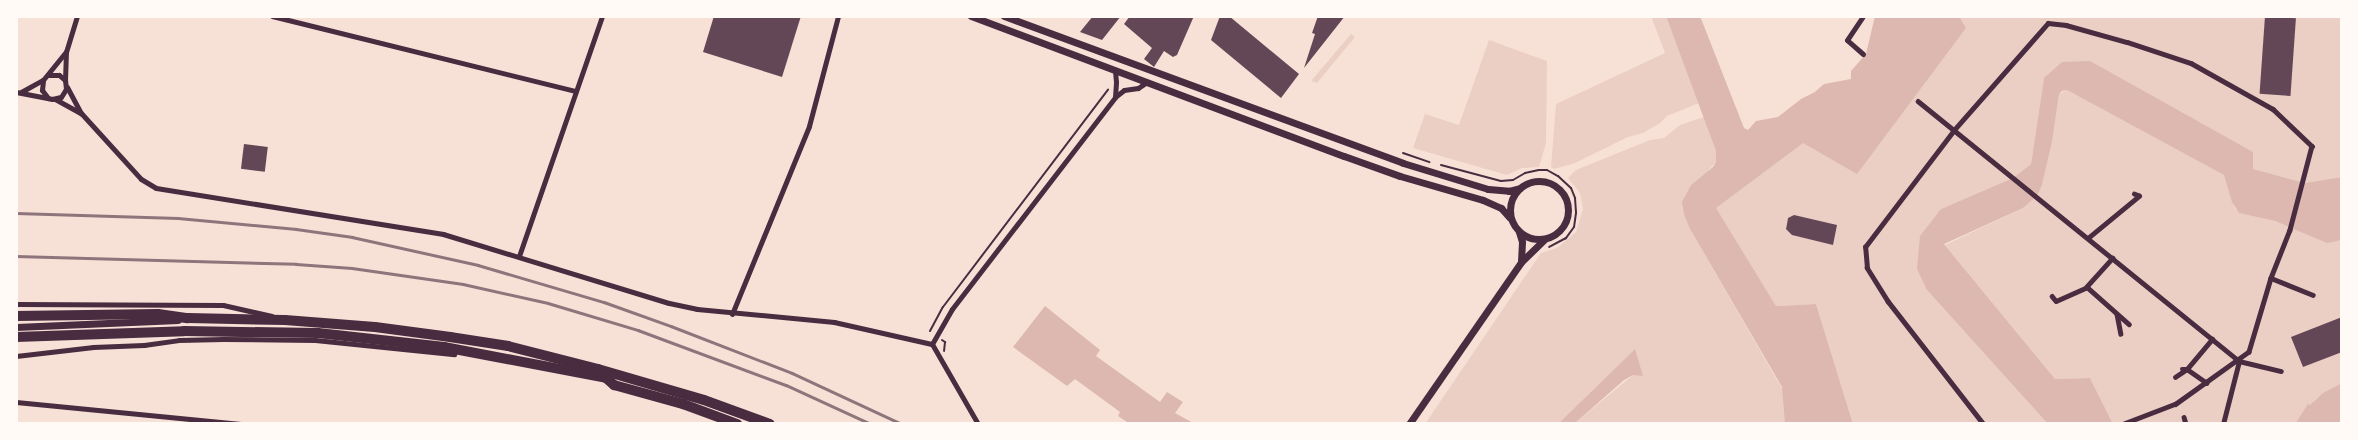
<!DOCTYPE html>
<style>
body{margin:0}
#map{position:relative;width:2358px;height:440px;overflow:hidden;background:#f7e1d7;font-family:"Archivo Narrow",sans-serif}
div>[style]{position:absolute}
.green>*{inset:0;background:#ebcfc5}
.water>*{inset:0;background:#dcb8b0}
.building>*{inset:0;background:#644757;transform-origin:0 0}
.path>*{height:2px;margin:-1px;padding:0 1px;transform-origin:1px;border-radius:1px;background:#4a2c40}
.pedestrian>*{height:4.5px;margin:-2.25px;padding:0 2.25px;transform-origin:2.25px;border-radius:2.25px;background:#4a2c40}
.minor>*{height:5px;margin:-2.5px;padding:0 2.5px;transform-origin:2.5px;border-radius:2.5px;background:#4a2c40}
.tertiary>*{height:7px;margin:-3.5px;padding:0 3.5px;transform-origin:3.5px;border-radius:3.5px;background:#4a2c40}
.tertiary>.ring{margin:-3.5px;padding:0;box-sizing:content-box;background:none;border:7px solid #4a2c40;border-radius:50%}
.trunk>*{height:10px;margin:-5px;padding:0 5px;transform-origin:5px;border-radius:5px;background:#4a2c40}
.rail>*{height:2.5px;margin:-1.25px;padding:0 1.25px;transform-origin:1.25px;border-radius:1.25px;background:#8f747c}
span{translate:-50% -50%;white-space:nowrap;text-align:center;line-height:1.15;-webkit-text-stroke:4px #fffaf5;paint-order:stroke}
.frame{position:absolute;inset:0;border:18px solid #fffaf5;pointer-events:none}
</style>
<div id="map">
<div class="green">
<div style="clip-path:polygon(1651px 16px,1666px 16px,1699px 103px,1667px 116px,1660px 123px,1643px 133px,1628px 137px,1575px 163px,1554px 169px,1551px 167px,1556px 104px,1665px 53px)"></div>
<div style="clip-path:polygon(1959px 16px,2342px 16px,2342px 177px,2305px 183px,2252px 169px,2044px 78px,2031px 164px,2013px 178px,1941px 209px,1927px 290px,2048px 424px,1853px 424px,1816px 304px,1776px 306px,1715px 208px,1803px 142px,1966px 28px)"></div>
<div style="clip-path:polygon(1351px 34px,1355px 37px,1317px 83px,1311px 81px)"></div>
<div style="clip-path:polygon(1489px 40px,1547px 61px,1546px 143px,1539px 167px,1522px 168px,1507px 175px,1413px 148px,1425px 114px,1459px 125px)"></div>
<div style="clip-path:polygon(2067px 90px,2225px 175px,2235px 208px,2240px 213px,2275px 221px,2299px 231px,2338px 241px,2342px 240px,2342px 383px,2315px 400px,2295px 424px,2113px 424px,2090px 378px,2055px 379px,1945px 245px,2023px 208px,2037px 196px,2042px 185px,2052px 142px,2059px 94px)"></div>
<div style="clip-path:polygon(1704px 117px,1716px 151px,1716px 162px,1705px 174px,1691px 185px,1690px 229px,1784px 392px,1785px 424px,1574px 424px,1633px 375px,1635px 349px,1558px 424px,1425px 424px,1541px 253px,1557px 248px,1576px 232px,1583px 209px,1580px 193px,1568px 178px,1576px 170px,1650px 140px,1664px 138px,1680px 125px)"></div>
</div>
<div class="water">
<div style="clip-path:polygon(1666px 16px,1700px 16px,1744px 128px,1748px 130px,1756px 121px,1778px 117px,1801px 99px,1815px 92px,1824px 84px,1851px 79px,1851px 71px,1866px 54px,1875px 16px,1959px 16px,1966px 28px,1857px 174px,1803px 143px,1716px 208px,1776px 306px,1816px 304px,1853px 424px,1785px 424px,1782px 387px,1690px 229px,1684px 214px,1682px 202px,1691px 185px,1713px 167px,1716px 162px,1716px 151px)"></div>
<div style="clip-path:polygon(2090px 61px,2253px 152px,2253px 169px,2305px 183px,2342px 177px,2342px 240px,2327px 243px,2275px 221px,2239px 213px,2232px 202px,2224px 175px,2067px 90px,2062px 91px,2059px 94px,2052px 142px,2042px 185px,2037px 196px,2023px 208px,1944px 244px,2055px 379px,2090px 378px,2113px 424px,2048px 424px,1927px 290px,1917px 269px,1920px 236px,1941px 209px,2013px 178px,2031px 164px,2044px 78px,2062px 62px)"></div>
<div style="clip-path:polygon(1045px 306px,1100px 350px,1096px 356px,1160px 402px,1167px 392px,1183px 402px,1175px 413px,1195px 424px,1130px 424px,1118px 416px,1120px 412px,1075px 379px,1067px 386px,1013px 347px)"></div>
<div style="clip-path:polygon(1635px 349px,1643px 376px,1633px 375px,1624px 380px,1574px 424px,1558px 424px)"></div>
<div style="clip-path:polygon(2342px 383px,2342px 424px,2295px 424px,2308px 404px,2310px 405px,2323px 393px)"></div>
</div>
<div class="building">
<div style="clip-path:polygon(714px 16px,801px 16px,782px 77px,703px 52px)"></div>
<div style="clip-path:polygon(1093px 16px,1121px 16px,1102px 40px,1080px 32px)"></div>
<div style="clip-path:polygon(1130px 16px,1194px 16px,1177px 55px,1173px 57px,1164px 51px,1154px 67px,1144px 59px,1152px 48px,1124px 24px)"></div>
<div style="clip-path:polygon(1220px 16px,1229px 16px,1299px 74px,1281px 98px,1211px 40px)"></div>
<div style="clip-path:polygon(1318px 16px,1345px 16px,1304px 68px,1315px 34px,1312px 33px)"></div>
<div style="left:2265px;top:16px;width:31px;height:78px;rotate:4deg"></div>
<div style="left:244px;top:144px;width:24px;height:25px;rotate:7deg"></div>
<div style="clip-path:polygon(1794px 215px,1837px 225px,1833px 245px,1792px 235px,1786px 229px,1787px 224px,1788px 218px)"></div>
<div style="clip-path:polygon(2342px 317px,2342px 352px,2303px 367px,2291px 337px)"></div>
</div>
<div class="path">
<div style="left:1403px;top:153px;width:28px;rotate:19deg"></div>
<div style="left:1441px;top:165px;width:62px;rotate:14.9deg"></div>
<div style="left:1501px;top:181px;width:12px;rotate:-5deg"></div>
<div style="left:1513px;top:180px;width:14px;rotate:-30deg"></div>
<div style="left:1525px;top:173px;width:14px;rotate:-12deg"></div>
<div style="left:1539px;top:170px;width:8px"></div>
<div style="left:1547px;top:170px;width:13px;rotate:29deg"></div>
<div style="left:1558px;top:176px;width:18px;rotate:43deg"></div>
<div style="left:1571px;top:188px;width:11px;rotate:68deg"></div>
<div style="left:1575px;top:198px;width:15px;rotate:86deg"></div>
<div style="left:1576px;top:213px;width:14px;rotate:98deg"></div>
<div style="left:1574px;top:227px;width:14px;rotate:126deg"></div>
<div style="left:1566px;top:238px;width:19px;rotate:152deg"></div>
<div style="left:930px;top:331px;width:27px;rotate:-62deg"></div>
<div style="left:943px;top:307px;width:273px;rotate:-52.8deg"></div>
<div style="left:942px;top:340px;width:4px;rotate:34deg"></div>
<div style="left:945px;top:342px;width:9px;rotate:96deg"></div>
</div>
<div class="pedestrian">
<div style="left:1918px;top:101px;width:413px;rotate:39deg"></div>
<div style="left:2239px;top:361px;width:43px;rotate:13.4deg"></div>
<div style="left:2088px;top:238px;width:66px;rotate:-39.5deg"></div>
<div style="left:2139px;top:196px;width:5px;rotate:-158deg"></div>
<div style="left:2113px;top:258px;width:39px;rotate:132deg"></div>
<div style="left:2087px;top:287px;width:56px;rotate:41.4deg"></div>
<div style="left:2271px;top:278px;width:45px;rotate:22deg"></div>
<div style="left:2052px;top:296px;width:6px;rotate:51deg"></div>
<div style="left:2056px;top:301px;width:34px;rotate:-24deg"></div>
<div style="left:2117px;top:314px;width:20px;rotate:79deg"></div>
<div style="left:2182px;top:369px;width:5px"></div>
<div style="left:2187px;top:369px;width:39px;rotate:-50deg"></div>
<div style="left:2175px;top:377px;width:14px;rotate:-34deg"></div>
<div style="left:2187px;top:369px;width:24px;rotate:35deg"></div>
<div style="left:2184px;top:417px;width:7px;rotate:74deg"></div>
<div style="left:1983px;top:424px;width:155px;rotate:-127.9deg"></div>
<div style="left:1888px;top:302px;width:40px;rotate:-122deg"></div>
<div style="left:1867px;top:268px;width:21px;rotate:-95deg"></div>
<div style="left:1865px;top:247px;width:147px;rotate:-52.7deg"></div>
<div style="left:1954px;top:130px;width:142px;rotate:-48.7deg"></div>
<div style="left:2048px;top:23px;width:18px;rotate:6deg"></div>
<div style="left:2066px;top:25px;width:63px;rotate:15.6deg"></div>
<div style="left:2127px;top:42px;width:67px;rotate:18.2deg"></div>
<div style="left:2191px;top:63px;width:94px;rotate:29.3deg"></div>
<div style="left:2273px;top:109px;width:54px;rotate:43.5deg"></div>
<div style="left:2312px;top:146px;width:87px;rotate:104.7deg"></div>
<div style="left:2290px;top:230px;width:52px;rotate:111.6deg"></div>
<div style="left:2271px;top:278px;width:77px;rotate:106.6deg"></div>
<div style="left:2249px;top:352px;width:90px;rotate:144.5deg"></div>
<div style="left:2176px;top:404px;width:56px;rotate:159deg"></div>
<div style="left:2223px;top:424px;width:65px;rotate:-75.7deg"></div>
</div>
<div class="minor">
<div style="left:272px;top:16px;width:313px;rotate:13.9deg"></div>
<div style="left:1863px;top:54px;width:21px;rotate:-139deg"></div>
<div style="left:1847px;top:40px;width:29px;rotate:-56deg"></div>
<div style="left:65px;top:80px;width:28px;rotate:-88deg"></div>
<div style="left:66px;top:52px;width:38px;rotate:-73deg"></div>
<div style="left:67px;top:87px;width:30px;rotate:62deg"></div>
<div style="left:81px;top:113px;width:89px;rotate:47.7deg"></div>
<div style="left:141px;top:179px;width:17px;rotate:31deg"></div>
<div style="left:156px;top:188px;width:291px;rotate:9.1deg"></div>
<div style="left:443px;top:234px;width:236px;rotate:17deg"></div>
<div style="left:669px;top:303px;width:29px;rotate:12deg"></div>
<div style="left:697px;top:309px;width:138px;rotate:5.4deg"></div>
<div style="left:834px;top:322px;width:100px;rotate:12.7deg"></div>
<div style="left:932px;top:344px;width:92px;rotate:60.1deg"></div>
<div style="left:16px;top:92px;width:37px;rotate:11deg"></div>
<div style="left:52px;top:99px;width:9px;rotate:-13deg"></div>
<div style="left:61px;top:97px;width:9px;rotate:-58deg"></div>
<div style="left:66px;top:89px;width:9px;rotate:-96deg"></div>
<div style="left:65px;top:80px;width:8px;rotate:-140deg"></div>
<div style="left:59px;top:75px;width:11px;rotate:180deg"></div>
<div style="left:21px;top:92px;width:25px;rotate:-29deg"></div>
<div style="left:1115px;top:97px;width:15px;rotate:-86deg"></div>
<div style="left:1116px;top:82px;width:11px;rotate:-95deg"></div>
<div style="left:48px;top:98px;width:10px;rotate:-127deg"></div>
<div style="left:42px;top:90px;width:10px;rotate:-84deg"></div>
<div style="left:43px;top:80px;width:36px;rotate:-51deg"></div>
<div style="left:55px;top:99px;width:29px;rotate:29deg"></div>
<div style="left:519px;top:256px;width:254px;rotate:-70.9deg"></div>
<div style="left:16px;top:304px;width:207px;rotate:0.3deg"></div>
<div style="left:223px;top:305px;width:50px;rotate:12.7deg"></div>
<div style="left:732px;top:314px;width:203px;rotate:-67.7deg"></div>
<div style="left:809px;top:126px;width:114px;rotate:-75.2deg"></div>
<div style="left:932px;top:344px;width:40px;rotate:-60.3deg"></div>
<div style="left:952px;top:309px;width:267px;rotate:-52.4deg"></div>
<div style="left:1115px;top:97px;width:11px;rotate:-38deg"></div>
<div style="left:1124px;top:90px;width:14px;rotate:-8deg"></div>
<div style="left:1138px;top:88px;width:11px;rotate:-34deg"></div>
<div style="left:16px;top:356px;width:78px;rotate:-6.7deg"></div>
<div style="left:93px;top:347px;width:51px;rotate:-2.2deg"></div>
<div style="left:144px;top:345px;width:35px;rotate:-8deg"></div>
<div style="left:179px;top:340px;width:44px;rotate:-1.3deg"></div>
<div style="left:223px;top:339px;width:92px;rotate:0.6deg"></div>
<div style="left:315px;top:340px;width:140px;rotate:5.8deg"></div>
<div style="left:16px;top:402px;width:226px;rotate:5.6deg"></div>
</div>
<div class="tertiary">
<div style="left:971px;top:16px;width:398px;rotate:20.6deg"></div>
<div style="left:1344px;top:156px;width:59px;rotate:19.7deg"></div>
<div style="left:1400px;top:176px;width:86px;rotate:16.1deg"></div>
<div style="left:1483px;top:200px;width:20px;rotate:24deg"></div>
<div style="left:1501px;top:208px;width:13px;rotate:48deg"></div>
<div style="left:1004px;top:16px;width:425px;rotate:20.2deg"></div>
<div style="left:1403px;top:163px;width:89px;rotate:17deg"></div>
<div style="left:1488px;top:189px;width:21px;rotate:5deg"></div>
<div style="left:1509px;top:191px;width:11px;rotate:-15deg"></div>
<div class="ring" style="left:1510px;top:181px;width:51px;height:51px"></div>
<div style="left:1519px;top:232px;width:10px;rotate:73deg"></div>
<div style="left:1522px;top:242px;width:19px;rotate:93deg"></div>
<div style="left:16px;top:327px;width:162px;rotate:-2.5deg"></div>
<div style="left:1409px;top:424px;width:197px;rotate:-55.3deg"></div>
<div style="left:1521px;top:262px;width:33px;rotate:-44deg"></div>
</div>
<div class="trunk">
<div style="left:16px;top:316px;width:142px;rotate:-0.8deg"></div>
<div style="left:158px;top:314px;width:30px;rotate:8deg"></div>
<div style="left:188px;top:318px;width:97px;rotate:1.2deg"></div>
<div style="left:285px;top:320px;width:90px;rotate:4.4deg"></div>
<div style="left:375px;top:327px;width:76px;rotate:7.6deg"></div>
<div style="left:450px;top:337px;width:59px;rotate:8.8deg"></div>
<div style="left:508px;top:346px;width:93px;rotate:14.3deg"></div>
<div style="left:598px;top:369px;width:110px;rotate:16.3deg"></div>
<div style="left:704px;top:400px;width:70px;rotate:20deg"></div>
<div style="left:16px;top:337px;width:168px;rotate:-2deg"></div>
<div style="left:184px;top:331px;width:134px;rotate:0.9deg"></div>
<div style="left:318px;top:333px;width:127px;rotate:6.3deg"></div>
<div style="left:444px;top:347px;width:165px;rotate:10.8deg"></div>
<div style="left:606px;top:378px;width:11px;rotate:41deg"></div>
<div style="left:614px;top:385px;width:72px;rotate:15.4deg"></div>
<div style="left:683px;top:404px;width:58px;rotate:20.3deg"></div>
</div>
<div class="rail">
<div style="left:16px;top:213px;width:162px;rotate:1.8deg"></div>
<div style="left:178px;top:218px;width:119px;rotate:5.3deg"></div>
<div style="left:296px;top:229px;width:57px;rotate:8.1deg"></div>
<div style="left:352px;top:237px;width:129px;rotate:12.5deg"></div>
<div style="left:478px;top:265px;width:131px;rotate:16.4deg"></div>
<div style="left:604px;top:302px;width:71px;rotate:19.7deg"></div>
<div style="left:671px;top:326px;width:130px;rotate:21.2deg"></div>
<div style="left:792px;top:373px;width:121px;rotate:24.9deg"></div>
<div style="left:16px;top:256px;width:280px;rotate:1.6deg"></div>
<div style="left:296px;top:264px;width:56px;rotate:4.1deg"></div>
<div style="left:352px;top:268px;width:112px;rotate:8.2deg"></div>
<div style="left:463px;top:284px;width:87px;rotate:12.6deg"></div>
<div style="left:548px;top:303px;width:94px;rotate:16.7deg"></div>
<div style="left:638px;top:330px;width:158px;rotate:20.4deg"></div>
<div style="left:786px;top:385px;width:94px;rotate:24.6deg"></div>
</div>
<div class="frame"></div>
</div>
